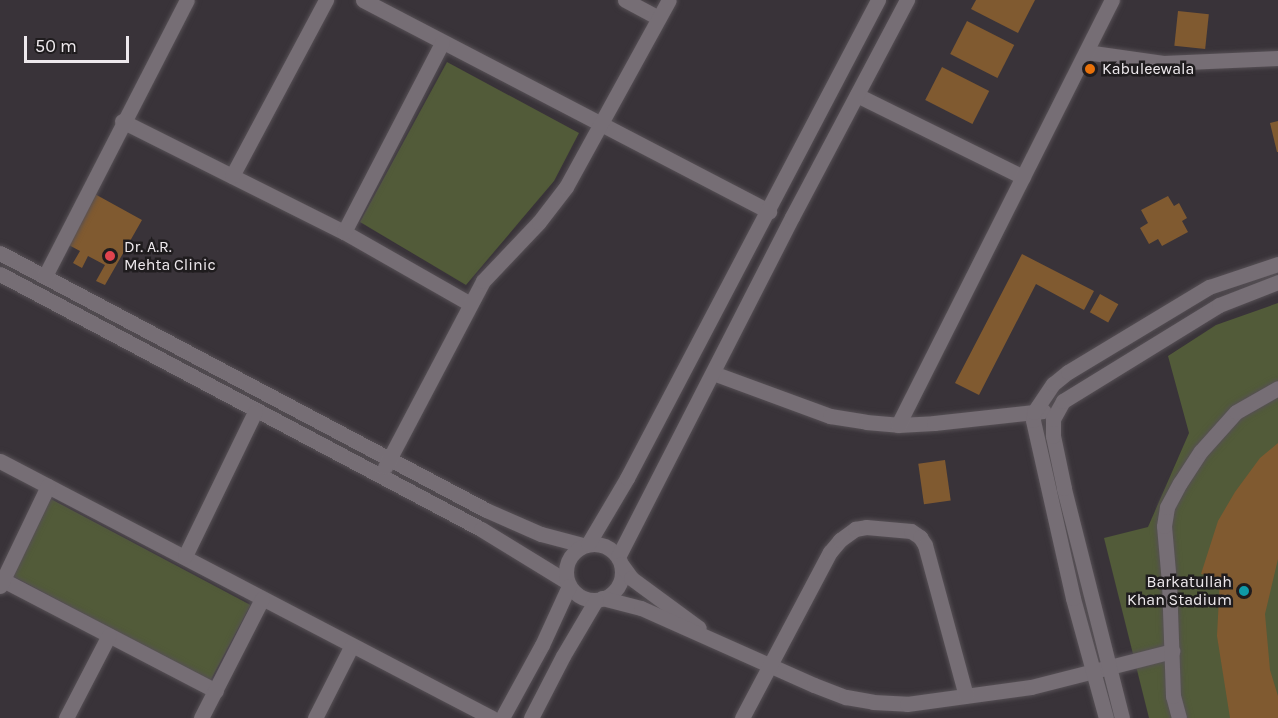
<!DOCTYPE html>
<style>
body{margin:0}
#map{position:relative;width:1278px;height:718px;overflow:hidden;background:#393339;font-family:Karla,sans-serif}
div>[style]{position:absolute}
.green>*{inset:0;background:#525b39;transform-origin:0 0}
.building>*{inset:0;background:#805a30;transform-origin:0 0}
.roads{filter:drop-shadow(0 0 2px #565055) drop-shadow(0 0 2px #565055)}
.minor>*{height:15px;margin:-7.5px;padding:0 7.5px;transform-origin:7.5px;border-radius:7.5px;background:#766e75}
.minor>.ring{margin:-7.5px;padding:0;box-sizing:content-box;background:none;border:15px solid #766e75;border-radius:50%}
.dots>*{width:16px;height:16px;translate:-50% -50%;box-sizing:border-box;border:3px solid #1f1c1e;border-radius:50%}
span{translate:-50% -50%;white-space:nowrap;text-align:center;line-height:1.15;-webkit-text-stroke:5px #1f1c1e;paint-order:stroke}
.poi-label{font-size:16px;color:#eee9ed}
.left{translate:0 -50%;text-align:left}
.right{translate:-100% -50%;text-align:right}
.scale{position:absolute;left:24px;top:36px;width:105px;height:27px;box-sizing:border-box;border:3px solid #eee9ed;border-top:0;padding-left:8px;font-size:18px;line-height:21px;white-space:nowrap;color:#eee9ed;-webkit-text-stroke:4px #1f1c1e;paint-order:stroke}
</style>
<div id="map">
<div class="green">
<div style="clip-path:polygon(447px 62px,579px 133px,554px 181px,466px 285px,360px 222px)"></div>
<div style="clip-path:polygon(1278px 303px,1278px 718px,1149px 718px,1104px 538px,1148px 527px,1189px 433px,1168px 356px,1216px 325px)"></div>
<div style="left:51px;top:499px;width:226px;height:86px;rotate:28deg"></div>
</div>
<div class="building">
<div style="clip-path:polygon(976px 0,1035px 0,1018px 33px,971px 9px)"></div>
<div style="left:1178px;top:11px;width:31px;height:35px;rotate:6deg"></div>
<div style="left:967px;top:21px;width:53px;height:37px;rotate:27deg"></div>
<div style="left:942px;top:67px;width:53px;height:37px;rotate:27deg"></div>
<div style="clip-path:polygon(1278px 121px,1278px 152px,1277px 152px,1270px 123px)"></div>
<div style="clip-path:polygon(93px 193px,142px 220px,105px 285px,96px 281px,105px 265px,88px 256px,82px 268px,73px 263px,80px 251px,65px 243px)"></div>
<div style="clip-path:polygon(1168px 196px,1174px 206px,1179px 203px,1187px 218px,1182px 221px,1188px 232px,1162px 246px,1158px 239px,1149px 244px,1140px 228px,1148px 223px,1141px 210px)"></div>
<div style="clip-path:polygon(1022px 254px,1094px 291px,1084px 310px,1036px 284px,979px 395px,955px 383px)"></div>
<div style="left:1100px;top:294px;width:21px;height:21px;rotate:29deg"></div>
<div style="clip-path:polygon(1278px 443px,1278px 559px,1265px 614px,1270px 670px,1278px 696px,1278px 718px,1230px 718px,1217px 636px,1220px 578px,1201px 574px,1218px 521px,1235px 492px,1260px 458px)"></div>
<div style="left:945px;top:460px;width:41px;height:27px;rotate:82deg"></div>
</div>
<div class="roads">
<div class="minor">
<div style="left:363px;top:0;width:458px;rotate:27.5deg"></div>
<div style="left:625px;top:0;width:38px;rotate:28deg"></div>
<div style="left:1086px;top:52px;width:78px;rotate:8.1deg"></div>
<div style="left:1163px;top:63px;width:115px;rotate:-2.5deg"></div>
<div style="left:857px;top:95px;width:185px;rotate:26.3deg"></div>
<div style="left:122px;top:121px;width:248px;rotate:26.6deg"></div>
<div style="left:344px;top:232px;width:145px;rotate:29.7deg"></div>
<div style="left:232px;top:176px;width:200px;rotate:-61.9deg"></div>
<div style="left:344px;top:232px;width:213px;rotate:-62.6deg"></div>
<div style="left:0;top:253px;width:550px;rotate:27.87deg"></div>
<div style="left:486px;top:510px;width:60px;rotate:23.6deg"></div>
<div style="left:541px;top:534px;width:43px;rotate:14.7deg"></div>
<div style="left:0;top:274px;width:544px;rotate:27.93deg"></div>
<div style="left:481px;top:529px;width:100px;rotate:31.5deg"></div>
<div style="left:45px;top:276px;width:310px;rotate:-62.8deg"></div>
<div style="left:713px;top:373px;width:125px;rotate:20.2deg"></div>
<div style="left:830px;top:416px;width:36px;rotate:9deg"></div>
<div style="left:866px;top:422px;width:32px;rotate:5deg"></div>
<div style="left:898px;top:425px;width:36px;rotate:-3deg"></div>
<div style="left:934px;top:423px;width:110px;rotate:-6.3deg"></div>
<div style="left:898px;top:425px;width:476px;rotate:-63.3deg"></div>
<div style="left:0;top:461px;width:555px;rotate:27.58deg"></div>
<div style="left:385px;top:467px;width:210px;rotate:-62.2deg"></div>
<div style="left:483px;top:281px;width:81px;rotate:-46.5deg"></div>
<div style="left:539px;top:222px;width:44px;rotate:-52.4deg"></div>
<div style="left:566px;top:187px;width:213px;rotate:-61.2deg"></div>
<div class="ring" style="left:566px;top:544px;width:41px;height:41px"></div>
<div style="left:588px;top:544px;width:77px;rotate:-59.4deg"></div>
<div style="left:627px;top:478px;width:540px;rotate:-62.3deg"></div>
<div style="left:185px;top:556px;width:160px;rotate:-64.1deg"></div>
<div style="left:618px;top:557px;width:382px;rotate:-62.9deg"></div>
<div style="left:792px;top:217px;width:246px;rotate:-62.1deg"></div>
<div style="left:621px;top:564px;width:17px;rotate:54deg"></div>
<div style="left:631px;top:578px;width:84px;rotate:36.3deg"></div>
<div style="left:3px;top:580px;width:240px;rotate:27.5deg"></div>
<div style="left:0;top:586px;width:111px;rotate:-64.4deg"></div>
<div style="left:602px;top:598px;width:40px;rotate:14.4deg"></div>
<div style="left:641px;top:608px;width:189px;rotate:24deg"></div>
<div style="left:814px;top:685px;width:34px;rotate:21deg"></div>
<div style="left:846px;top:697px;width:27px;rotate:10deg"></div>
<div style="left:873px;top:702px;width:34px;rotate:3deg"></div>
<div style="left:907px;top:704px;width:125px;rotate:-7.8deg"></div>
<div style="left:1031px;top:687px;width:146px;rotate:-14.3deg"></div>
<div style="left:66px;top:718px;width:93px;rotate:-62.6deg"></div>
<div style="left:201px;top:718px;width:134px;rotate:-62.9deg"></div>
<div style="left:315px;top:718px;width:80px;rotate:-63.1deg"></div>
<div style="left:502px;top:718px;width:83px;rotate:-61.3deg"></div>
<div style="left:542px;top:645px;width:65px;rotate:-65.4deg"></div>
<div style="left:531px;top:718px;width:70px;rotate:-62.7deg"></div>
<div style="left:563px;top:656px;width:65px;rotate:-59.5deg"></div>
<div style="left:742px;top:718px;width:188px;rotate:-62.1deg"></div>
<div style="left:830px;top:552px;width:16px;rotate:-50deg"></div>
<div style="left:840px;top:540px;width:19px;rotate:-36deg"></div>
<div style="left:855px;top:529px;width:11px;rotate:-10deg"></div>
<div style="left:866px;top:527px;width:45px;rotate:5.1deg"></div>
<div style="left:911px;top:531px;width:11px;rotate:34deg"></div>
<div style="left:920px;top:537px;width:9px;rotate:58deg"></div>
<div style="left:925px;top:545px;width:156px;rotate:74.8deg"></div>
<div style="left:1106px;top:718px;width:124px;rotate:-105.4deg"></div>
<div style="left:1073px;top:598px;width:182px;rotate:-102.7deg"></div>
<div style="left:1033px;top:420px;width:8px;rotate:-83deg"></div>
<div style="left:1034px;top:412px;width:34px;rotate:-56deg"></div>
<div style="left:1053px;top:384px;width:19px;rotate:-39deg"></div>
<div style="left:1068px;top:372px;width:165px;rotate:-31.1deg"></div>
<div style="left:1209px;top:287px;width:73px;rotate:-18.4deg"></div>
<div style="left:1122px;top:718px;width:237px;rotate:-104.2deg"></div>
<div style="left:1064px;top:488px;width:53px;rotate:-101.9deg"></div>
<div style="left:1053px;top:436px;width:17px;rotate:-90deg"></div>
<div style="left:1053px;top:419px;width:21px;rotate:-61deg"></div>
<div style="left:1063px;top:401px;width:183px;rotate:-31.6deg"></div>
<div style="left:1219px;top:305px;width:63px;rotate:-21.3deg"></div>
<div style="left:1179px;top:718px;width:23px;rotate:-105deg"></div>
<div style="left:1173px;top:696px;width:113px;rotate:-92deg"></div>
<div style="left:1169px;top:583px;width:57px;rotate:-95deg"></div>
<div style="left:1164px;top:526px;width:19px;rotate:-81deg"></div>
<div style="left:1167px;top:507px;width:27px;rotate:-62deg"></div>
<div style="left:1180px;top:483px;width:38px;rotate:-57deg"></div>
<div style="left:1201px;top:451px;width:52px;rotate:-48.1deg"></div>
<div style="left:1236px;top:412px;width:48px;rotate:-29.7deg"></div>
</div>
</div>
<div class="dots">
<div style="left:1090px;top:69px;background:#e8710a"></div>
<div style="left:110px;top:256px;background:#e0444e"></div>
<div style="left:1244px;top:591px;background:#0f9aa8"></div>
</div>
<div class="poi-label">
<span class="left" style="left:1102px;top:69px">Kabuleewala</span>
<span class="left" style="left:124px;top:256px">Dr. A.R.<br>Mehta Clinic</span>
<span class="right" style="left:1232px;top:591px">Barkatullah<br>Khan Stadium</span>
</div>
<div class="scale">50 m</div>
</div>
